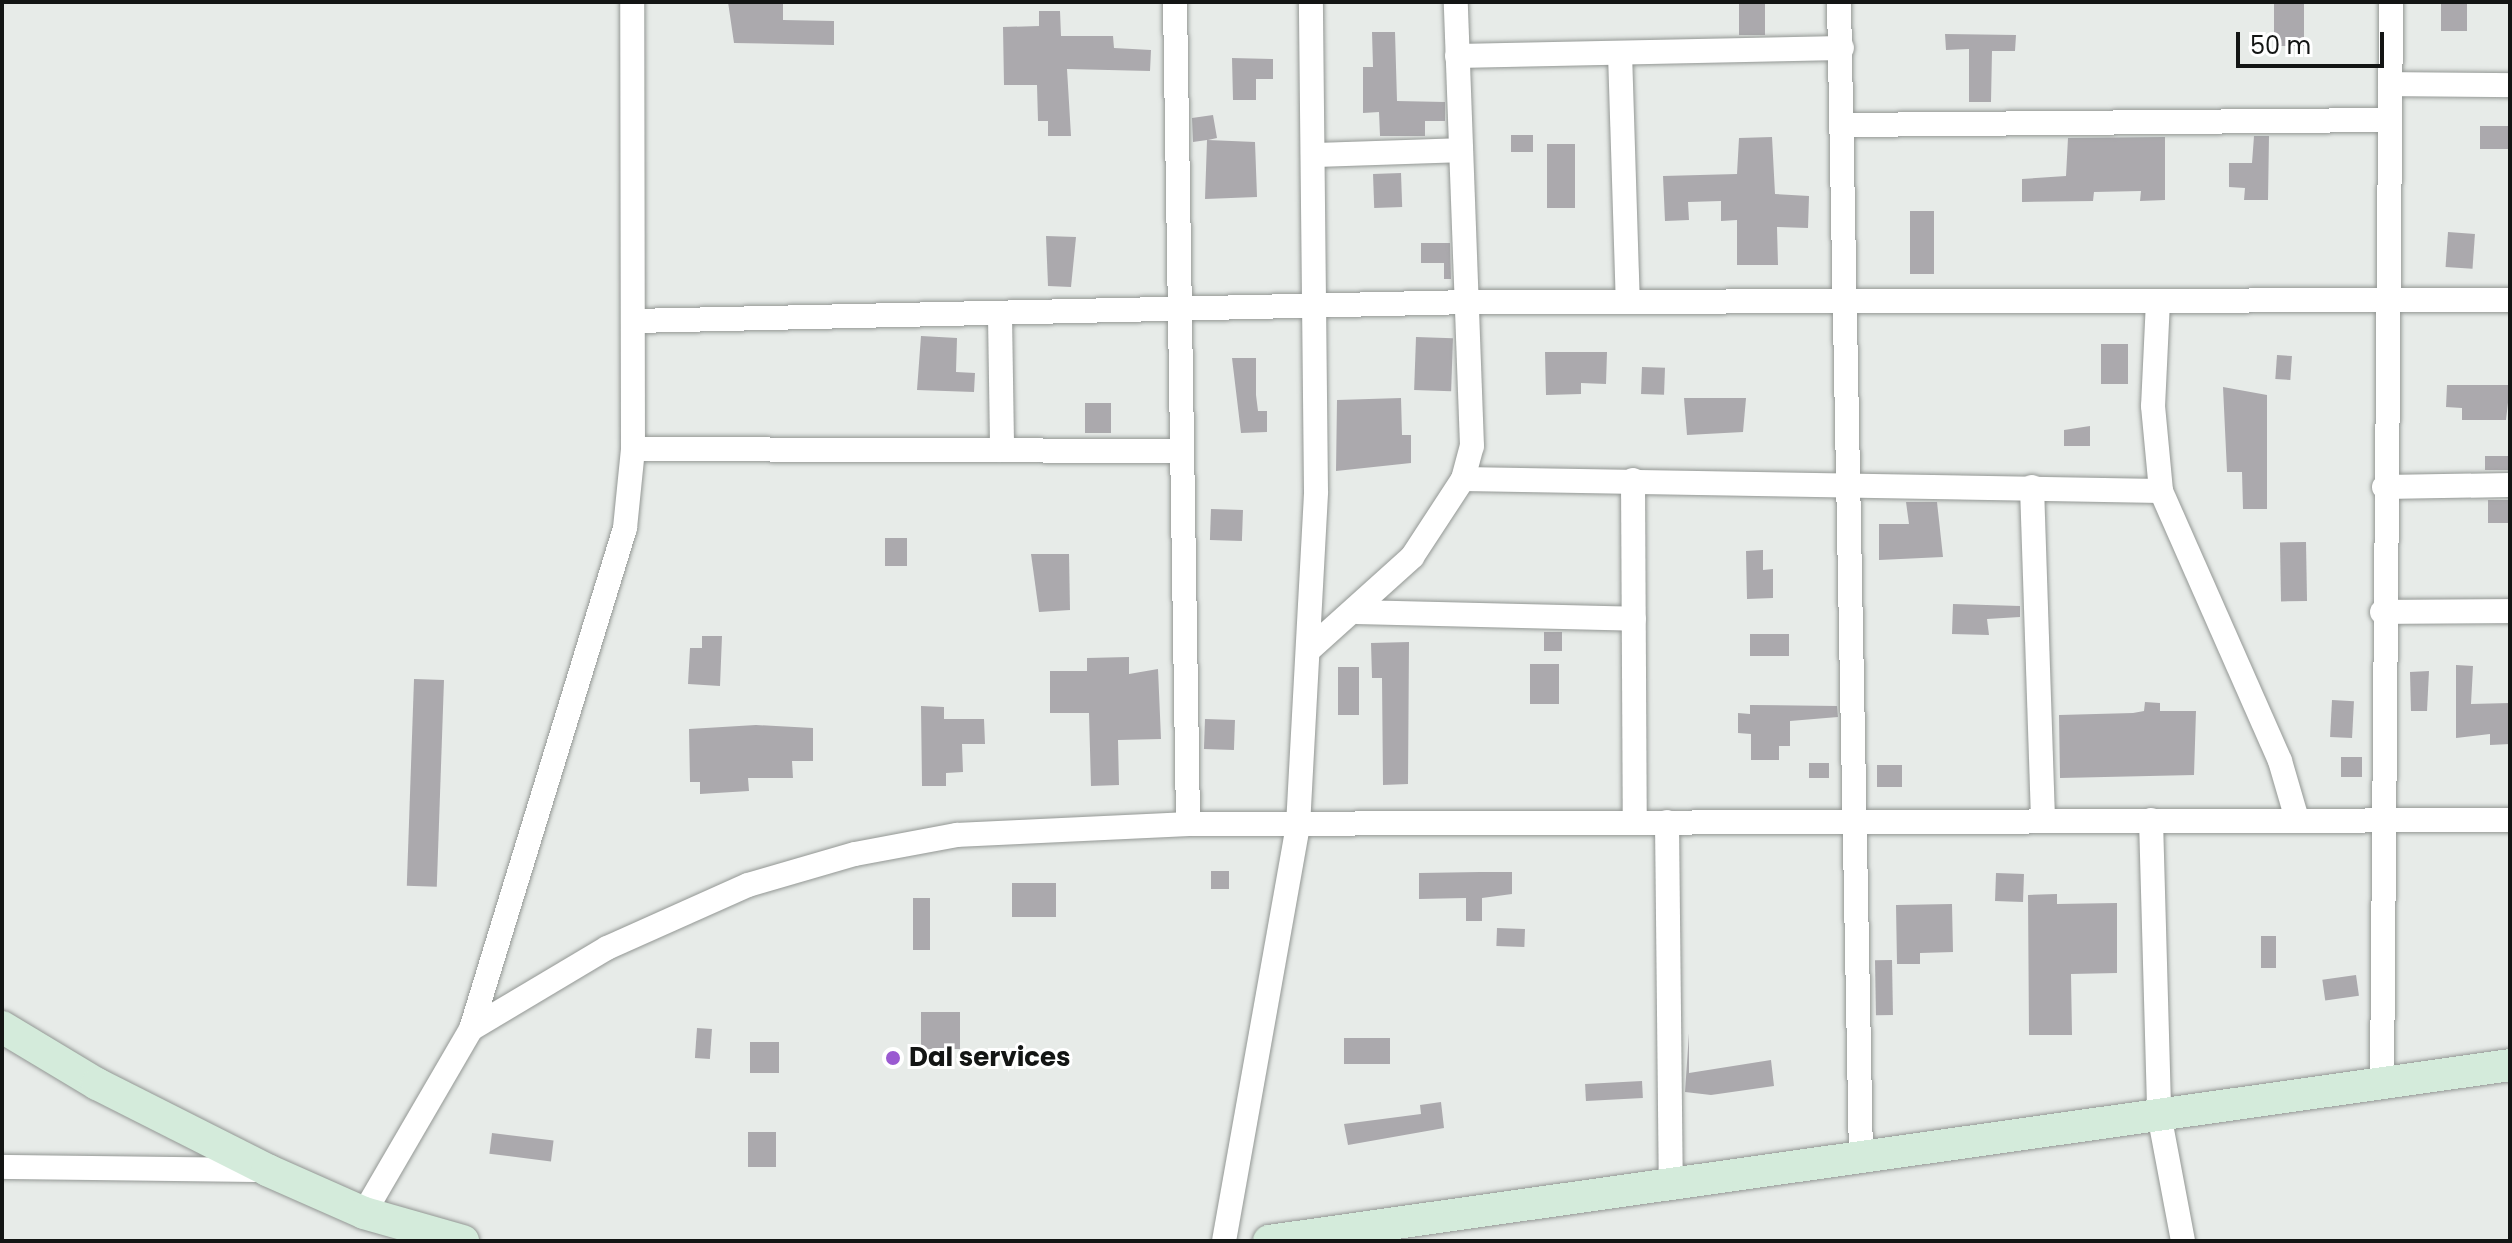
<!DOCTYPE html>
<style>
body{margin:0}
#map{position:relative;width:2512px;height:1243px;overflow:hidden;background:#e7ebe8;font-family:Poppins,sans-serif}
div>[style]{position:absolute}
.building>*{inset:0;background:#aba9ad;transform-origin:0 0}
.roads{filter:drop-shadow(0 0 2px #939794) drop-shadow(0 0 2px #939794)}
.street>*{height:24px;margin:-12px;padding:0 12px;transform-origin:12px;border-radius:12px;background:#fff}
.secondary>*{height:32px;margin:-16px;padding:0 16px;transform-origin:16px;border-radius:16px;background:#d4ebdb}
.dots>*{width:22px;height:22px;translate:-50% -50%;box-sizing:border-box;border:4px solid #fff;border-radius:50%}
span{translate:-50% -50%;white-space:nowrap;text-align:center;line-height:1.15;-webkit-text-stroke:6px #fff;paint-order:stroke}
.poi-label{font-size:26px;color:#131514;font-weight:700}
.left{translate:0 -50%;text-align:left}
.frame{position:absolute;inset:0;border:4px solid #131514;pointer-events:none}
.scale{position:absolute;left:2236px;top:32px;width:148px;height:36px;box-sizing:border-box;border:4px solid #131514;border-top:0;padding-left:10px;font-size:24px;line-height:28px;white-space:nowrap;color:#131514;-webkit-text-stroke:6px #fff;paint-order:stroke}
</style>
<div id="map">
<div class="building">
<div style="clip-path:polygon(728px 2px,783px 2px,783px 20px,834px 21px,834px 45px,734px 43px)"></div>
<div style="left:2274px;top:2px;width:30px;height:44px"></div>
<div style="left:2441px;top:2px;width:26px;height:29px"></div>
<div style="left:1739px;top:4px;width:26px;height:31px"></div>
<div style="clip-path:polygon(1039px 11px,1060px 11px,1061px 36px,1113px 36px,1114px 48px,1151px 50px,1150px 71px,1067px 69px,1071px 136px,1048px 136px,1048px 121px,1038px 121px,1037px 85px,1004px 85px,1003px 27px,1039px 26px)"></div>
<div style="clip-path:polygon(1372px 32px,1395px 32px,1397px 101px,1445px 102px,1445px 121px,1425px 121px,1425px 136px,1380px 136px,1379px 112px,1363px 113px,1363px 67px,1373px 67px)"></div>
<div style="clip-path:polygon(1945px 34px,2016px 35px,2015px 51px,1992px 51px,1991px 102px,1969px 102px,1969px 49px,1946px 50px)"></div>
<div style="clip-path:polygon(1232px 58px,1273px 59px,1273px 79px,1256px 79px,1256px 100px,1233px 100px)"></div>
<div style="clip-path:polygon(1213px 115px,1217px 138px,1208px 140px,1255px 142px,1257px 197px,1205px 199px,1207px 140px,1193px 142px,1192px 118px)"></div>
<div style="left:2480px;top:126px;width:30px;height:23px"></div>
<div style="left:1511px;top:135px;width:22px;height:17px"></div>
<div style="clip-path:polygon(2254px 136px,2269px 136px,2268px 200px,2244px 200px,2245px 188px,2229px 187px,2229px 163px,2252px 163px)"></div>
<div style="clip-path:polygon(1772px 137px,1775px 194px,1809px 196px,1808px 228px,1777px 227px,1778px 265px,1737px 265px,1737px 220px,1721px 221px,1721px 201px,1688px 202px,1689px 220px,1665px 221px,1663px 176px,1737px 174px,1739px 138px)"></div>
<div style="clip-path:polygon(2165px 137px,2165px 200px,2140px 201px,2141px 191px,2094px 192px,2093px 201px,2022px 202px,2022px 179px,2066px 176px,2068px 138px)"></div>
<div style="left:1547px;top:144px;width:28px;height:64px"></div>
<div style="left:1401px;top:173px;width:34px;height:28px;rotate:88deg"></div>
<div style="left:1910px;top:211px;width:24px;height:63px"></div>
<div style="left:2448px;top:232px;width:27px;height:35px;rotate:4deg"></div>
<div style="clip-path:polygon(1046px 236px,1076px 237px,1071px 287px,1048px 286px)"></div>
<div style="clip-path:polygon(1421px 243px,1450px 243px,1451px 279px,1444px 279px,1444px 263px,1421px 263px)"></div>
<div style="clip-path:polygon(921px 336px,957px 338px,956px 372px,975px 373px,974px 392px,917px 390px)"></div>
<div style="left:1416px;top:337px;width:37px;height:53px;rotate:2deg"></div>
<div style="left:2101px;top:344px;width:27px;height:40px"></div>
<div style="clip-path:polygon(1545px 352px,1607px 352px,1606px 384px,1581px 383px,1581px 394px,1546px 395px)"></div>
<div style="left:2277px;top:355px;width:15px;height:24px;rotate:4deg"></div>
<div style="clip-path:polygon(1232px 358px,1256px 358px,1256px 395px,1258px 411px,1267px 411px,1267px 432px,1241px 433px)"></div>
<div style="left:1642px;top:367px;width:23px;height:27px;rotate:2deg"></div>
<div style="clip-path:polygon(2447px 385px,2510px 385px,2506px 420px,2462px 420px,2462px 408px,2446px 407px)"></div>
<div style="clip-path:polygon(2223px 387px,2267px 395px,2267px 509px,2243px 509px,2242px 472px,2227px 472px)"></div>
<div style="clip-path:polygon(1401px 398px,1402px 435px,1411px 435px,1411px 463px,1336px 471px,1337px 400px)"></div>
<div style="clip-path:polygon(1684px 398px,1746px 398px,1743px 432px,1687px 435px)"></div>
<div style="left:1085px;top:403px;width:26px;height:30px"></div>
<div style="clip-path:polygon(2090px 426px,2090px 446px,2064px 446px,2064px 430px)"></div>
<div style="left:2485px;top:456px;width:25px;height:14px"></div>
<div style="left:2488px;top:500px;width:22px;height:23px"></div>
<div style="clip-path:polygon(1906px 502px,1937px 502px,1943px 557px,1879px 560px,1879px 524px,1909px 524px)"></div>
<div style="left:1211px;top:509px;width:32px;height:31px;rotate:2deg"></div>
<div style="left:885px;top:538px;width:22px;height:28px"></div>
<div style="left:2306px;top:542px;width:59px;height:26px;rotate:89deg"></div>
<div style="clip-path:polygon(1763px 550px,1763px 570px,1773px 569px,1773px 598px,1747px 599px,1746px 551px)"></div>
<div style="clip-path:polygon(1031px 554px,1069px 554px,1070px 610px,1039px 612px)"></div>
<div style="clip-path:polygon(1953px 604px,2020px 606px,2020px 617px,1987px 619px,1989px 635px,1952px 634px)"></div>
<div style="left:1544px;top:632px;width:18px;height:19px"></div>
<div style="left:1750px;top:634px;width:39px;height:22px"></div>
<div style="clip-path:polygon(702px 636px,722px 636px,720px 686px,688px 684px,690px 648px,702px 648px)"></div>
<div style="clip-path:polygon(1409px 642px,1408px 784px,1383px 785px,1382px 678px,1372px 678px,1371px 643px)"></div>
<div style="clip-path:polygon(1129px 657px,1129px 674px,1158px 669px,1161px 739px,1118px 740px,1119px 785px,1091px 786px,1089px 713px,1050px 713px,1050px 671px,1087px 671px,1087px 658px)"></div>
<div style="left:1530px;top:664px;width:29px;height:40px"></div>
<div style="clip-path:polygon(2456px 665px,2473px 666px,2471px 704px,2510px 703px,2510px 744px,2490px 745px,2490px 734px,2456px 738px)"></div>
<div style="left:1338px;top:667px;width:21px;height:48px"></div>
<div style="clip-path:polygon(2429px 671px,2427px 711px,2411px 711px,2410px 672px)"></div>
<div style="left:444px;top:680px;width:207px;height:30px;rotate:92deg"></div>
<div style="left:2332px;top:700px;width:22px;height:37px;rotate:3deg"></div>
<div style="clip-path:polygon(2145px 702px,2160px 703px,2160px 711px,2196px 711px,2194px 775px,2060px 778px,2059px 715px,2133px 713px,2144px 711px)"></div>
<div style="clip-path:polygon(1750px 705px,1837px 706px,1838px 717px,1790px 721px,1790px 746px,1779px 746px,1779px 760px,1751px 760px,1751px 734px,1738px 733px,1738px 713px,1750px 714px)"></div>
<div style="clip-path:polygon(921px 706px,944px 707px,944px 719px,984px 719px,985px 744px,962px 744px,963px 772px,946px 773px,946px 786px,922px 786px)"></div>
<div style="left:1205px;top:719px;width:30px;height:30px;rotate:2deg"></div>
<div style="clip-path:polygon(756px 725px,813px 728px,813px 761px,792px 761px,793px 778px,748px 778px,749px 791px,700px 794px,700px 782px,690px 782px,689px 729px)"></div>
<div style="left:2341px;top:757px;width:21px;height:20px"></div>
<div style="left:1829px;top:763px;width:15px;height:20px;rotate:90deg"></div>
<div style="left:1877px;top:765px;width:25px;height:22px"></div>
<div style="left:1229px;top:871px;width:18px;height:18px;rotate:90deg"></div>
<div style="clip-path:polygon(1480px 872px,1512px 872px,1512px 894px,1482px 898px,1482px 921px,1466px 921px,1466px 898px,1419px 899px,1419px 873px)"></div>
<div style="left:1996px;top:873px;width:28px;height:28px;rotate:2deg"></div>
<div style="left:1012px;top:883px;width:44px;height:34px"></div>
<div style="clip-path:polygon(2057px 894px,2057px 904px,2117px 903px,2117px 973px,2071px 974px,2072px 1035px,2029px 1035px,2028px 895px)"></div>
<div style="left:913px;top:898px;width:17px;height:52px"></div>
<div style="clip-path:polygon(1952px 904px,1953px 952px,1920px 953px,1920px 964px,1897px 964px,1896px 905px)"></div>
<div style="left:1497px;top:928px;width:28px;height:18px;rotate:2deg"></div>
<div style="left:2261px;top:936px;width:15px;height:32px"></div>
<div style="left:1892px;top:960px;width:55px;height:17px;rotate:89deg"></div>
<div style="left:2356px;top:975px;width:21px;height:34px;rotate:82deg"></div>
<div style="left:921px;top:1012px;width:39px;height:37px"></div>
<div style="left:697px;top:1028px;width:15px;height:30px;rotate:4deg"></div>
<div style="clip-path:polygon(1689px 1033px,1689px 1073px,1771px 1060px,1774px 1086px,1711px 1095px,1685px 1092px)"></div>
<div style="left:1390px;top:1038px;width:26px;height:46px;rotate:90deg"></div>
<div style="left:750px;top:1042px;width:29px;height:31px"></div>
<div style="left:1642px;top:1081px;width:17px;height:57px;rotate:87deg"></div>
<div style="clip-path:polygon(1441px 1102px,1444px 1128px,1348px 1145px,1344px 1124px,1421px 1114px,1420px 1105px)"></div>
<div style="left:748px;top:1132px;width:28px;height:35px"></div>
<div style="left:492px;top:1133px;width:62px;height:21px;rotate:7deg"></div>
</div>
<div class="roads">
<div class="street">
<div style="left:1175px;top:2px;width:822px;rotate:89.09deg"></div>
<div style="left:1839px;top:2px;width:1153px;rotate:88.91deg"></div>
<div style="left:1620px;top:53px;width:248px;rotate:88.2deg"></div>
<div style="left:1457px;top:56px;width:385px;rotate:-1.2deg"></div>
<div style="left:2390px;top:84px;width:120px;rotate:0.5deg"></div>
<div style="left:1844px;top:125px;width:545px;rotate:-0.53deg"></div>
<div style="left:1313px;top:155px;width:148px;rotate:-1.9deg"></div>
<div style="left:2158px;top:301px;width:105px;rotate:92.7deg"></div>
<div style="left:2153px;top:406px;width:85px;rotate:84.6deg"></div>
<div style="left:2161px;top:491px;width:295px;rotate:66.2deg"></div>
<div style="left:2280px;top:761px;width:60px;rotate:73.7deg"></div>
<div style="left:1000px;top:316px;width:134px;rotate:89.1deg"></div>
<div style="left:634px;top:321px;width:836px;rotate:-1.3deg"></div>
<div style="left:1470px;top:302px;width:1040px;rotate:-0.11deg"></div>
<div style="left:633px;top:449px;width:548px;rotate:0.21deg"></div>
<div style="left:1463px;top:479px;width:698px;rotate:0.98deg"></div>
<div style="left:1633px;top:480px;width:341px;rotate:89.7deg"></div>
<div style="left:2032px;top:487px;width:334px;rotate:88.1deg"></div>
<div style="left:2384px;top:487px;width:126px;rotate:-0.9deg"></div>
<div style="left:1357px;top:612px;width:277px;rotate:1.4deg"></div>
<div style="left:2382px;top:612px;width:128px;rotate:-0.4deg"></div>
<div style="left:1311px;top:648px;width:136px;rotate:-42deg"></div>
<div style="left:1412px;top:557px;width:93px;rotate:-56.8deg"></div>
<div style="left:1463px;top:479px;width:34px;rotate:-75deg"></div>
<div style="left:1472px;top:446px;width:444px;rotate:-92.1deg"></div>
<div style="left:2151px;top:820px;width:294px;rotate:88.4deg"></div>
<div style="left:2159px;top:1114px;width:129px;rotate:79.3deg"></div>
<div style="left:1667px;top:822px;width:358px;rotate:89.4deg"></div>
<div style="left:471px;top:1029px;width:158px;rotate:-30.8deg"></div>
<div style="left:607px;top:948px;width:154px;rotate:-24.1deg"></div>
<div style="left:748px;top:885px;width:111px;rotate:-16.2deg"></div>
<div style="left:855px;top:854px;width:104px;rotate:-10.6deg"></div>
<div style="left:957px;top:835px;width:231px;rotate:-2.7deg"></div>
<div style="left:1188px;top:824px;width:1322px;rotate:-0.17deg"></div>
<div style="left:2382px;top:1082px;width:1080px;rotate:-89.52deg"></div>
<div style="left:2px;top:1167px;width:262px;rotate:0.7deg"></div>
<div style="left:364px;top:1213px;width:213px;rotate:-59.8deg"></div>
<div style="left:471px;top:1029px;width:524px;rotate:-72.91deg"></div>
<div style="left:625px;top:528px;width:79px;rotate:-84.2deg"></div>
<div style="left:633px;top:449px;width:447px;rotate:-90.1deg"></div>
<div style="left:1224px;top:1241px;width:422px;rotate:-79.9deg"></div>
<div style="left:1298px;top:826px;width:335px;rotate:-86.9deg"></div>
<div style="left:1316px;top:491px;width:489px;rotate:-90.6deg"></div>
</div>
<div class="secondary">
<div style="left:2px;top:1027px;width:111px;rotate:31deg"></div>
<div style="left:97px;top:1084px;width:191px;rotate:26.8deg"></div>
<div style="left:267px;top:1170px;width:106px;rotate:23.9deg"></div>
<div style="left:364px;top:1213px;width:103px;rotate:15.8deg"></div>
<div style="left:1269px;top:1241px;width:1253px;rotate:-8.07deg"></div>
</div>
</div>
<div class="dots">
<div style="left:893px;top:1058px;background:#9a5ad1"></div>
</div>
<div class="poi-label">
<span class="left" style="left:909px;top:1058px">Dal services</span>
</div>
<div class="frame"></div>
<div class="scale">50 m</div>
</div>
